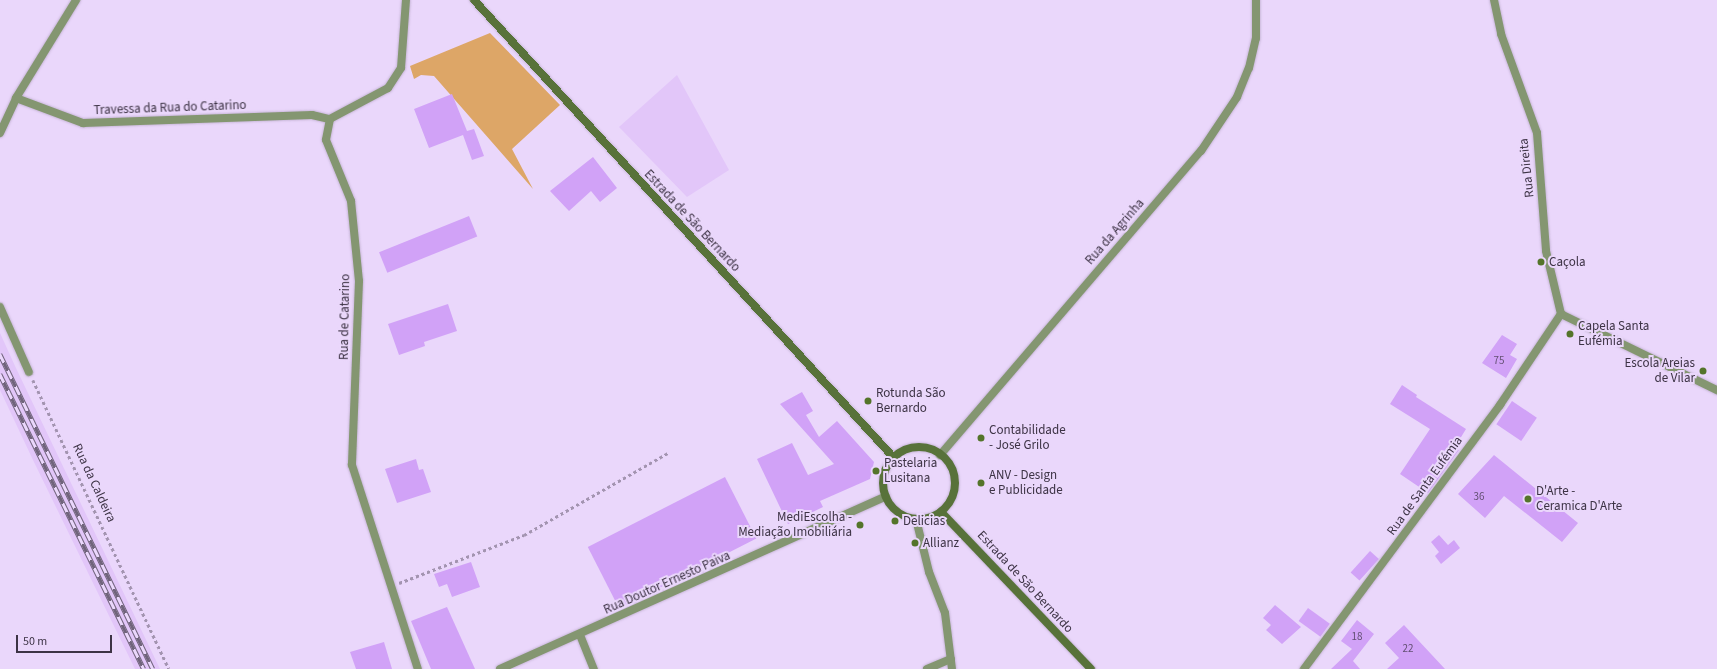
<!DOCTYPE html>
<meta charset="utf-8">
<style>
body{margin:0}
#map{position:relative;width:1717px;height:669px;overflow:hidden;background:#ead7fb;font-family:"Source Sans 3",sans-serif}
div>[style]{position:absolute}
.built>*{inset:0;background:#e2c6f9}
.green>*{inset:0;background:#dda667}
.building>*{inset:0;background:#d1a2f7;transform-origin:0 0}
.path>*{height:2.5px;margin-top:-1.25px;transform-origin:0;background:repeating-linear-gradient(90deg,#a394b0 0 3px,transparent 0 6px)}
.roads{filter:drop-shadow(0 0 1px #c7b6d7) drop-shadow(0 0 1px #c7b6d7)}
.minor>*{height:8px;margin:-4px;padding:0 4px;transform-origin:4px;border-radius:4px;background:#849671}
.secondary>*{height:8px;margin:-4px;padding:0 4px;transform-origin:4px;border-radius:4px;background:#58723a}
.secondary>.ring{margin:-4px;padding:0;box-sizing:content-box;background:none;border:8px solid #58723a;border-radius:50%}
.rail>*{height:4.5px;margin-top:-2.25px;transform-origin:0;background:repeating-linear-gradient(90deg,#ead7fb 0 9px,#70647b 0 18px);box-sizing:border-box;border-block:1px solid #70647b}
.dots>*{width:11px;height:11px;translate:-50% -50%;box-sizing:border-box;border:2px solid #ead7fb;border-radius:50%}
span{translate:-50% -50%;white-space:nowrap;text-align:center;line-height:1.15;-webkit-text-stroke:4px #ead7fb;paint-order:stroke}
.number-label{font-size:11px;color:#624f72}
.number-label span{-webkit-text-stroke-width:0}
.street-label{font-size:13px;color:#3d3345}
.poi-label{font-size:13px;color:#3d3345}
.left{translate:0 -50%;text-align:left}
.right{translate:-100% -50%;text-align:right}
.scale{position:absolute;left:16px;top:635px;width:96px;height:18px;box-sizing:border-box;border:2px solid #3d3345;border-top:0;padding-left:5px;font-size:12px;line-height:14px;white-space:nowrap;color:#3d3345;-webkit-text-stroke:3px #ead7fb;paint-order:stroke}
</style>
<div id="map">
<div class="built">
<div style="clip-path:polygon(677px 75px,729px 170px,687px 197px,619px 127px)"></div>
<div style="clip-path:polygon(0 333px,15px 366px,160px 669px,135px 669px,33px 460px,0 390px)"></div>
</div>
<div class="green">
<div style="clip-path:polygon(490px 33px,560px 105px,512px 149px,533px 189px,434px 76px,421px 75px,414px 79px,410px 66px)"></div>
</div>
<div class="building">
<div style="clip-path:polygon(452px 94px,467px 131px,474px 129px,484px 156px,472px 160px,463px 135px,429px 148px,414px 109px)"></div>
<div style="clip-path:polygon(593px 157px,617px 188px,600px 202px,591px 191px,569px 211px,550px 191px)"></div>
<div style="left:469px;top:216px;width:22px;height:97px;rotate:68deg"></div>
<div style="clip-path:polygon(448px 304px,457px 331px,424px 342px,425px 346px,399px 355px,388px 324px)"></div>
<div style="clip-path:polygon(1502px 335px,1517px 344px,1510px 355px,1517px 359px,1506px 378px,1482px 363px)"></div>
<div style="clip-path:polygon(1402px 385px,1417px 395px,1416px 397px,1466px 429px,1455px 447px,1459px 450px,1428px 493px,1400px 474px,1430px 429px,1390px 404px)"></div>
<div style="clip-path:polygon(802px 392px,813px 411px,806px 415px,819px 437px,837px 421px,874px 462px,870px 479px,820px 501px,823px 507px,788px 524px,757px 459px,792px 443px,808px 475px,834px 464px,780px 404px)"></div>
<div style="left:1512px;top:401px;width:30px;height:28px;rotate:34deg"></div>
<div style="clip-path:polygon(1494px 455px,1578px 523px,1562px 542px,1504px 496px,1485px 518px,1458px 494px)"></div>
<div style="clip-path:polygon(416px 459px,419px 470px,423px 469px,431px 492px,397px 503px,385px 469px)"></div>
<div style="left:725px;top:477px;width:69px;height:154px;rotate:63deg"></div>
<div style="clip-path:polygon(1439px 535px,1448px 545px,1454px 540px,1460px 548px,1441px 564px,1435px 556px,1439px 552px,1431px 542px)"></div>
<div style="left:1370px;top:551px;width:12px;height:29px;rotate:42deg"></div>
<div style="clip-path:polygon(471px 562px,480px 587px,452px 597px,447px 584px,439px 587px,434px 574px)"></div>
<div style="clip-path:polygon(1275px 605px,1301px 627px,1282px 644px,1266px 630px,1271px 625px,1263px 618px)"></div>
<div style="clip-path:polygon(447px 607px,475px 669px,431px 669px,411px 621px)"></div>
<div style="left:1308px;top:608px;width:27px;height:16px;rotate:36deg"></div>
<div style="clip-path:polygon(1357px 620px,1374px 634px,1353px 661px,1360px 669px,1331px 669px,1352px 649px,1341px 641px)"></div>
<div style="clip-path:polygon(1404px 625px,1445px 669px,1387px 669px,1399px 658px,1385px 643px)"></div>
<div style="clip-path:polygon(384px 642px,392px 669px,356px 669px,350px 652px)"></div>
</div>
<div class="path">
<div style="left:33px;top:380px;width:319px;rotate:64.8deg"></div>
<div style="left:399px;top:583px;width:134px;rotate:-21deg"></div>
<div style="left:524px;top:535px;width:166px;rotate:-29.7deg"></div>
</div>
<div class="roads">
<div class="minor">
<div style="left:406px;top:0;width:68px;rotate:94.2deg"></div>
<div style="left:401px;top:68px;width:24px;rotate:123deg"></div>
<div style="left:388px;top:88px;width:66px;rotate:151.9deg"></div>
<div style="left:330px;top:119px;width:21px;rotate:101deg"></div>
<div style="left:326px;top:140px;width:66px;rotate:67.7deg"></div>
<div style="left:351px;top:201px;width:80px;rotate:84.3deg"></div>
<div style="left:359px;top:281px;width:184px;rotate:92.2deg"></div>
<div style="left:352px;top:465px;width:214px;rotate:72.1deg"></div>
<div style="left:1494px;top:0;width:35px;rotate:78deg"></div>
<div style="left:1501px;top:34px;width:105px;rotate:70deg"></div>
<div style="left:1537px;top:133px;width:118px;rotate:85.6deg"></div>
<div style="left:1546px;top:251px;width:65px;rotate:76.6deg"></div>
<div style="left:16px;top:98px;width:72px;rotate:20.5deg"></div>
<div style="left:83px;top:123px;width:229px;rotate:-2deg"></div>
<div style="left:312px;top:115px;width:18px;rotate:13deg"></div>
<div style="left:0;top:133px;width:38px;rotate:-65deg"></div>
<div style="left:16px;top:98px;width:115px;rotate:-58.5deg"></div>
<div style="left:0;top:307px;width:71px;rotate:66deg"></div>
<div style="left:1561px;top:314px;width:174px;rotate:26deg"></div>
<div style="left:940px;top:455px;width:401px;rotate:-49.4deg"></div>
<div style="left:1201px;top:151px;width:65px;rotate:-56.3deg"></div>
<div style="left:1237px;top:97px;width:31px;rotate:-68deg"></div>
<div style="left:1249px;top:68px;width:31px;rotate:-77deg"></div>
<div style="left:1256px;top:38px;width:38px;rotate:-90deg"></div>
<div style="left:916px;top:519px;width:55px;rotate:76.2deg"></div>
<div style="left:929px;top:572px;width:44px;rotate:68.7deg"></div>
<div style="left:945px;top:613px;width:56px;rotate:82.9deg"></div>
<div style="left:580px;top:635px;width:37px;rotate:68deg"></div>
<div style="left:500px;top:669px;width:423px;rotate:-24.1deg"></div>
<div style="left:927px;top:669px;width:26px;rotate:-23deg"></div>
<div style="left:1304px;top:669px;width:329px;rotate:-53.4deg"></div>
<div style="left:1500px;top:405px;width:110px;rotate:-56.2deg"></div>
</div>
<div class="secondary">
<div style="left:474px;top:0;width:621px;rotate:47.48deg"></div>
<div class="ring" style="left:883px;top:447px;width:64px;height:64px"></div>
<div style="left:941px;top:512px;width:217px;rotate:46.3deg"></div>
</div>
</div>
<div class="rail">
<div style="left:0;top:354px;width:350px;rotate:64.1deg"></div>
<div style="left:0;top:374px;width:328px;rotate:64deg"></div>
</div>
<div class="dots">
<div style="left:1541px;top:262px;background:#54742a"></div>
<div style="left:1570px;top:334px;background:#54742a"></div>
<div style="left:1703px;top:371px;background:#54742a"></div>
<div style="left:868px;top:401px;background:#54742a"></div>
<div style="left:981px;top:438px;background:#54742a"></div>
<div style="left:876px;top:471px;background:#54742a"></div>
<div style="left:981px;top:483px;background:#54742a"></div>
<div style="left:1528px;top:499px;background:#54742a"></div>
<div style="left:895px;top:521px;background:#54742a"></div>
<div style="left:860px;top:525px;background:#54742a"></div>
<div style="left:915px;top:543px;background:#54742a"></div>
</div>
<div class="number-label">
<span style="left:1499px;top:361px">75</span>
<span style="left:1479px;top:497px">36</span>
<span style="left:1357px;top:637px">18</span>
<span style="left:1408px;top:649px">22</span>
</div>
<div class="street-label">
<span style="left:170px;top:108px;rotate:-2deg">Travessa da Rua do Catarino</span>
<span style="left:1527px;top:168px;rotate:-96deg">Rua Direita</span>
<span style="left:692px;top:221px;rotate:47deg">Estrada de São Bernardo</span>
<span style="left:1115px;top:232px;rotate:-49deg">Rua da Agrinha</span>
<span style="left:345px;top:317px;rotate:-89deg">Rua de Catarino</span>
<span style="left:94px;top:483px;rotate:65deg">Rua da Caldeira</span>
<span style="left:1425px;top:486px;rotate:-54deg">Rua de Santa Eufémia</span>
<span style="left:1025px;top:582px;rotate:47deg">Estrada de São Bernardo</span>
<span style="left:667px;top:583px;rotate:-24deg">Rua Doutor Ernesto Paiva</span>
</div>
<div class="poi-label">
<span class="left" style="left:1549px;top:262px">Caçola</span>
<span class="left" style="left:1578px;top:334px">Capela Santa<br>Eufémia</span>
<span class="right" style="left:1695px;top:371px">Escola Areias<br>de Vilar</span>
<span class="left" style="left:876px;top:401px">Rotunda São<br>Bernardo</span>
<span class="left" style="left:989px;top:438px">Contabilidade<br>- José Grilo</span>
<span class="left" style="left:884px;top:471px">Pastelaria<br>Lusitana</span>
<span class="left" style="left:989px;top:483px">ANV - Design<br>e Publicidade</span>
<span class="left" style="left:1536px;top:499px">D'Arte -<br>Ceramica D'Arte</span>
<span class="right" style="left:852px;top:525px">MediEscolha -<br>Mediação Imobiliária</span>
<span class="left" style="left:903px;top:521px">Delicias</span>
<span class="left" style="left:923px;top:543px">Allianz</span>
</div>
<div class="scale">50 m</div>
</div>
